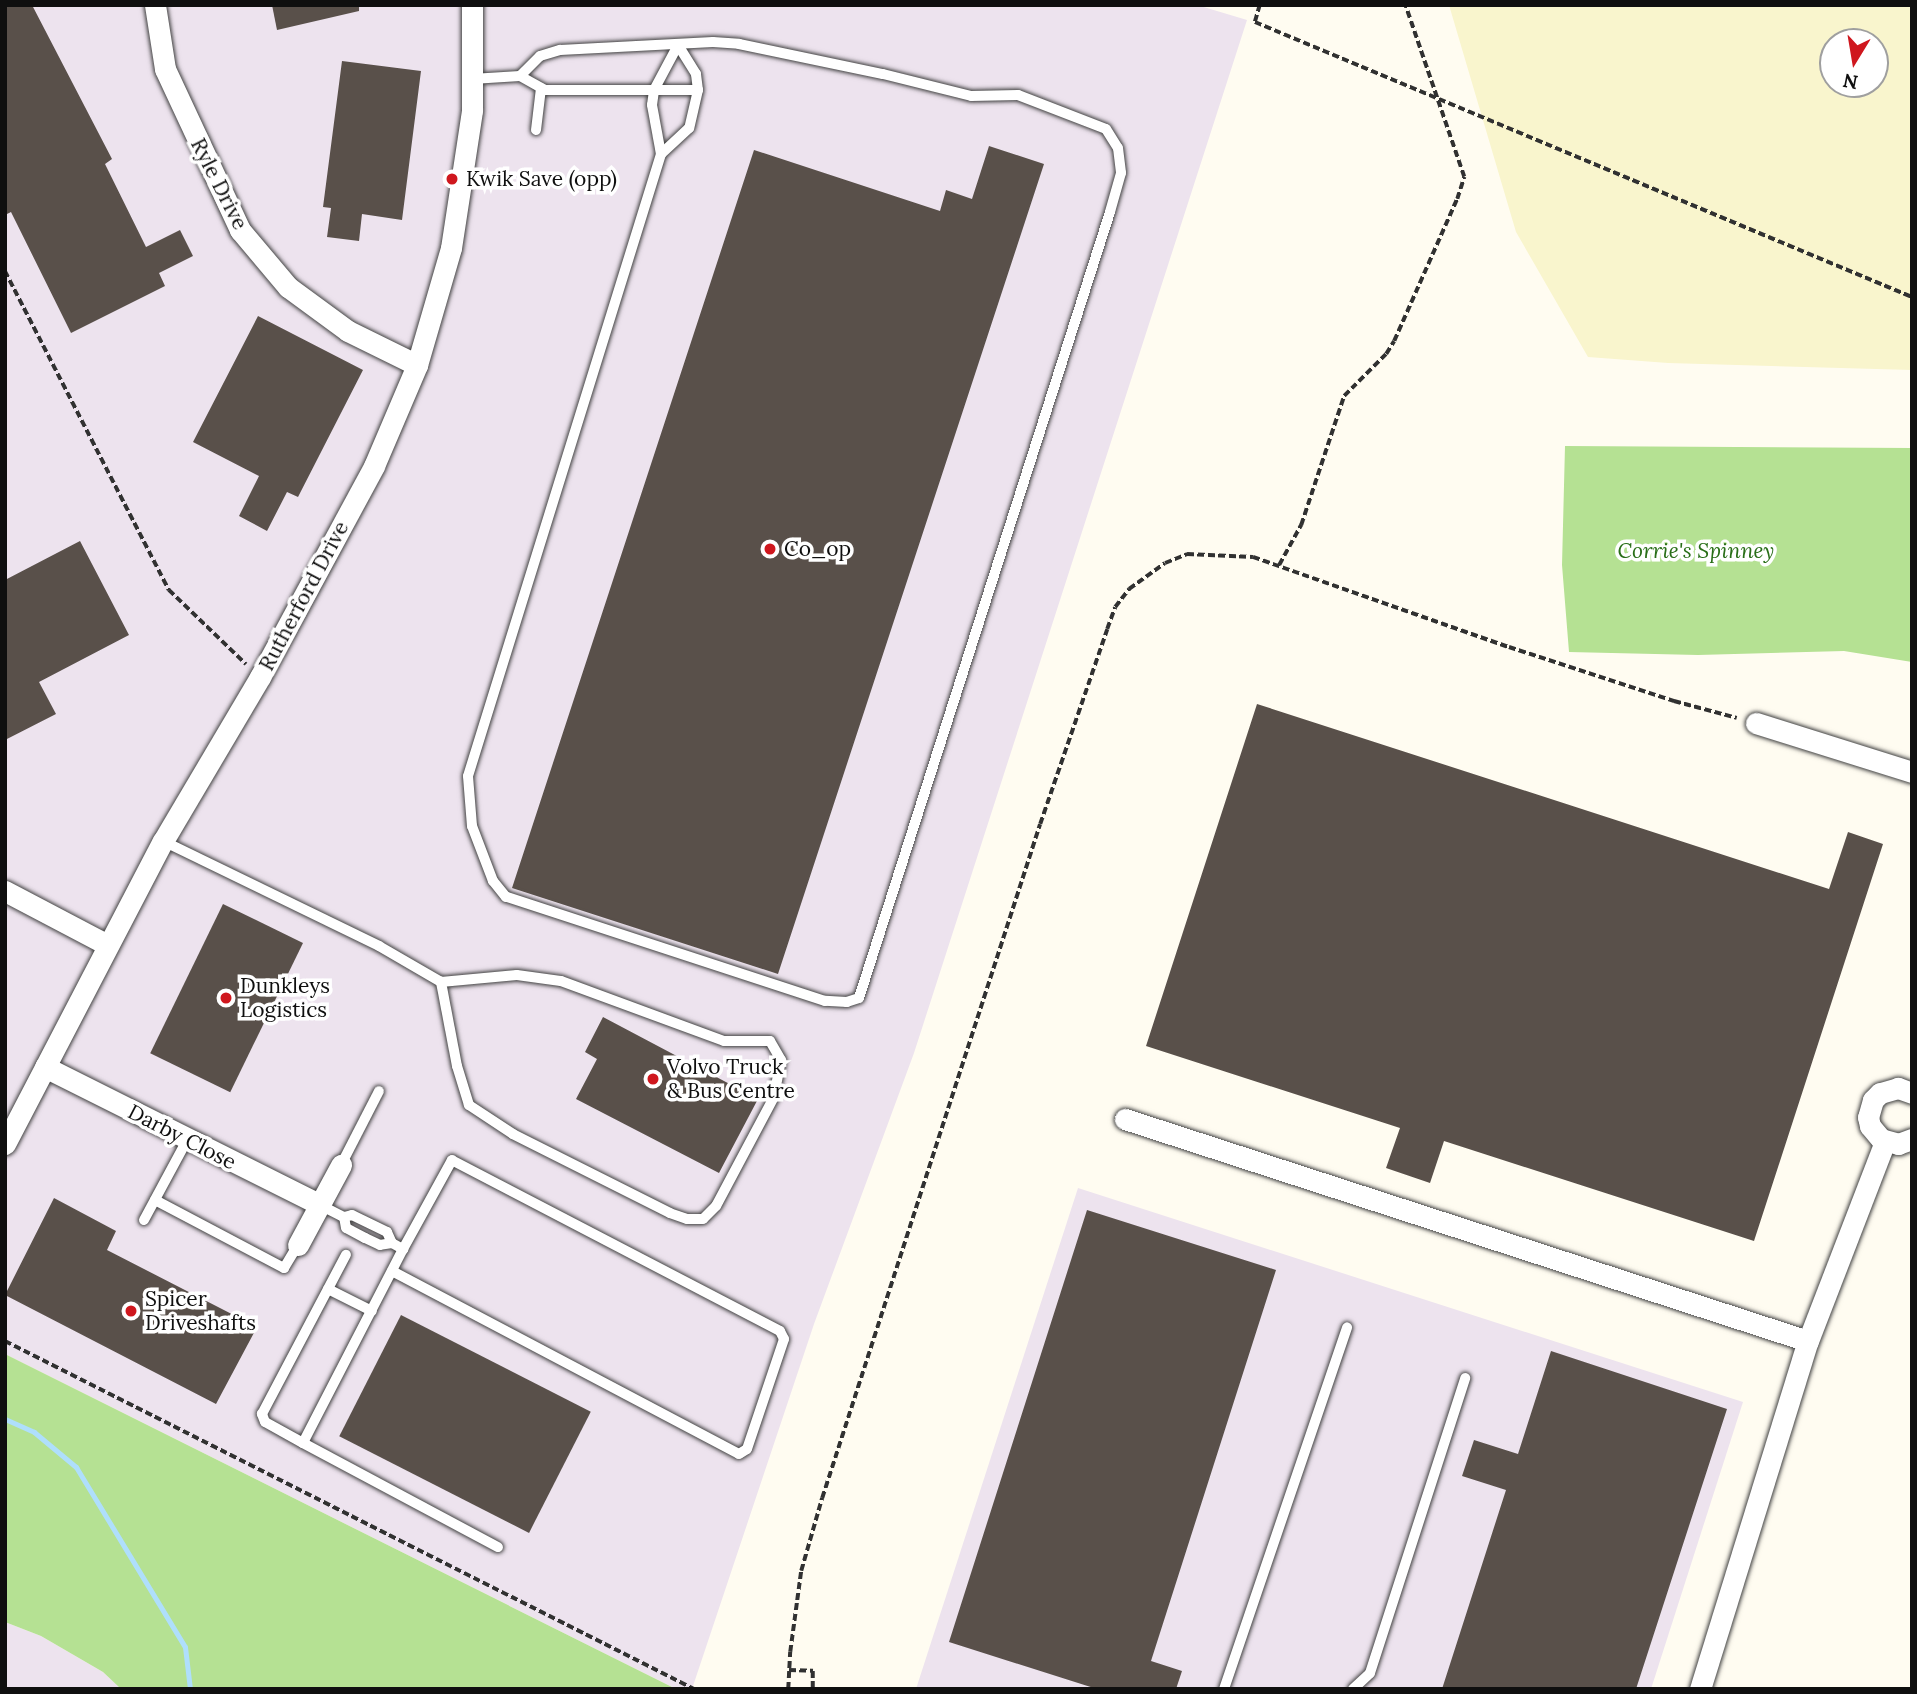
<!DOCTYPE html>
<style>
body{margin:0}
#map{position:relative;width:1917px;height:1694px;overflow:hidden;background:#fffcf1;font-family:Lora,serif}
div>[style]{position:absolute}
.industrial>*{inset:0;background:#ede3ee}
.farmland>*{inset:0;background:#f9f5cd}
.forest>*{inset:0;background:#b5e193}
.stream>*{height:5px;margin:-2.5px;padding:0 2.5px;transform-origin:2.5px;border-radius:2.5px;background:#afdffc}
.building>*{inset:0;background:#59504a;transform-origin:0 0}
.path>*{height:3.5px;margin-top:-1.75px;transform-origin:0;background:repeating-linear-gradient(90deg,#313131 0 7px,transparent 0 10.5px)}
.roads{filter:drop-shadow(0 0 2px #424242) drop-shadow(0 0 2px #424242)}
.service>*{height:10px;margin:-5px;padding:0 5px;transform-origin:5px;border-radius:5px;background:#fff}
.minor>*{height:21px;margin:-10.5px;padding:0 10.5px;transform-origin:10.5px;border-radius:10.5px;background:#fff}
.dots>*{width:19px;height:19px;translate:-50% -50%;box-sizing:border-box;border:4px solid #fff;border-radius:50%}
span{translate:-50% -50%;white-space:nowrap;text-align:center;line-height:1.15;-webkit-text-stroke:7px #fff;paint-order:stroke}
.poi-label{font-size:21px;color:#0f0f0f}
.left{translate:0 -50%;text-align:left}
.street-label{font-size:21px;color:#0f0f0f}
.park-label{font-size:21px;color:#286e17;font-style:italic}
.frame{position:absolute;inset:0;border:7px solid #0f0f0f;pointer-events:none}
.north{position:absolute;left:1819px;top:28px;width:70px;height:70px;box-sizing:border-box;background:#fff;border:2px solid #9f9f9f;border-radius:50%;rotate:191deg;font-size:19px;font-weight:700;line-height:28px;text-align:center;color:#0f0f0f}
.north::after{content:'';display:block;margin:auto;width:24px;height:32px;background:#cf171e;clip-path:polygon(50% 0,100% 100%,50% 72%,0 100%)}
</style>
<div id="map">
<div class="industrial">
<div style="clip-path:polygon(5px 5px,1197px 5px,1247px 20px,914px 1053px,814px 1324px,692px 1689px,676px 1689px,5px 1354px)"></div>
<div style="clip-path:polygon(1078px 1188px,1743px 1402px,1651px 1689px,916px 1689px)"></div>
<div style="clip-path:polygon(5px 1622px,41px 1636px,103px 1672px,121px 1689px,5px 1689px)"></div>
</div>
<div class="farmland">
<div style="clip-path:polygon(evenodd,1449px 5px,1912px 5px,1912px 370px,1668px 363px,1588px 357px,1516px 232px,1449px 5px,1833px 42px,1875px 42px,1875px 84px,1833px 84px,1833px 42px)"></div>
</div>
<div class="forest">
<div style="clip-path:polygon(1565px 446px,1912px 448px,1912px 662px,1844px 651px,1698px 655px,1569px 652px,1562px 565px)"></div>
<div style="clip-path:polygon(5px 1354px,676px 1689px,121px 1689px,103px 1672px,41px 1636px,5px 1622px)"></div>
</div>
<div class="stream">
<div style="left:5px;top:1419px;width:32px;rotate:24deg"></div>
<div style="left:34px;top:1432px;width:55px;rotate:39.8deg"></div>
<div style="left:76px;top:1467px;width:210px;rotate:58.8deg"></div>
<div style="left:185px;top:1647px;width:42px;rotate:83.2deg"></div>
</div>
<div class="building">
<div style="clip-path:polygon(5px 5px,32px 5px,112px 159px,105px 164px,146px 247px,180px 230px,193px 256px,159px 273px,165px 286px,71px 333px,11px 212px,5px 215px)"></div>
<div style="clip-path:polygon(272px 5px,359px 5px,359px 11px,277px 30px)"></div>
<div style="clip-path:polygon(342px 61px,421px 71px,402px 220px,362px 214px,359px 241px,327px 237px,331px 208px,323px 207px)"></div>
<div style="clip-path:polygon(989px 146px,1044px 164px,778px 974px,512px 888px,754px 150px,940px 211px,946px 190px,972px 199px)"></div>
<div style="clip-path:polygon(258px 316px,363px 370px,298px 497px,287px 492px,267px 531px,239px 516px,259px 476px,193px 442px)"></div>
<div style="clip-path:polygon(80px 541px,129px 635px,39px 682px,56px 714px,5px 740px,5px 580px)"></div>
<div style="clip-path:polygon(1257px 704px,1829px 889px,1848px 832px,1883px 844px,1754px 1241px,1444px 1141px,1430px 1183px,1386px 1168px,1400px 1128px,1146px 1046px)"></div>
<div style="left:223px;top:904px;width:89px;height:166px;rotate:26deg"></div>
<div style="clip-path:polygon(603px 1017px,758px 1099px,719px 1173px,576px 1099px,597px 1059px,585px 1052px)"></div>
<div style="clip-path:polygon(54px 1198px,116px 1231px,107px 1250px,257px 1327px,216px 1404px,5px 1295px)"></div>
<div style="clip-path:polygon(1087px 1210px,1276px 1270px,1151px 1661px,1182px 1671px,1176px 1689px,1097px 1689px,949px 1642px)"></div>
<div style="left:401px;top:1315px;width:213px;height:136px;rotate:27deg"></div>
<div style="clip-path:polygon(1551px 1351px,1727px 1409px,1636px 1689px,1442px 1689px,1506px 1490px,1462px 1476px,1474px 1440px,1518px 1454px)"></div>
</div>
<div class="path">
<div style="left:1260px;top:5px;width:18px;rotate:106deg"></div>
<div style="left:1255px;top:22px;width:712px;rotate:22.71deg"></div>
<div style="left:5px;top:271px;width:359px;rotate:62.8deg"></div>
<div style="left:169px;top:590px;width:107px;rotate:43.9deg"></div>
<div style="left:1279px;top:565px;width:46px;rotate:-61.2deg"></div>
<div style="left:1301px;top:525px;width:136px;rotate:-71.6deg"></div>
<div style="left:1344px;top:396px;width:59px;rotate:-45deg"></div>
<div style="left:1386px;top:354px;width:15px;rotate:-58deg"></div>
<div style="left:1394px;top:341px;width:155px;rotate:-66.1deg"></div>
<div style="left:1457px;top:199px;width:23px;rotate:-72deg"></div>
<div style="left:1464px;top:177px;width:182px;rotate:-108.9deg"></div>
<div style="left:5px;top:1341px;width:772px;rotate:26.8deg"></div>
<div style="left:789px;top:1670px;width:24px;rotate:2deg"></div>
<div style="left:813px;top:1671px;width:18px;rotate:90deg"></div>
<div style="left:788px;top:1689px;width:37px;rotate:-87deg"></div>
<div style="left:790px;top:1652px;width:82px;rotate:-82.3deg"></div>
<div style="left:801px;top:1571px;width:76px;rotate:-74deg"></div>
<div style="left:822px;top:1498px;width:708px;rotate:-72.08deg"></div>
<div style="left:1040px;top:824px;width:206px;rotate:-71deg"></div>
<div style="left:1107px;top:629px;width:23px;rotate:-70deg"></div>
<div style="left:1115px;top:607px;width:23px;rotate:-52deg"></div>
<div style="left:1129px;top:589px;width:44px;rotate:-35.8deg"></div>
<div style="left:1165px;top:563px;width:24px;rotate:-22deg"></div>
<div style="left:1187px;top:554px;width:66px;rotate:2.6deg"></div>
<div style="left:1253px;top:557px;width:271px;rotate:19.4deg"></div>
<div style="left:1509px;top:647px;width:174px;rotate:18.1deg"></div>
<div style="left:1674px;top:701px;width:65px;rotate:15.1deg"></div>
</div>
<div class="roads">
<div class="service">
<div style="left:520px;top:76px;width:28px;rotate:-45deg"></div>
<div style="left:540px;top:56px;width:21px;rotate:-17deg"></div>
<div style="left:560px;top:50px;width:153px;rotate:-3deg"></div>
<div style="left:713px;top:42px;width:26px;rotate:4deg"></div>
<div style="left:739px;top:44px;width:147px;rotate:11.8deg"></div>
<div style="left:883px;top:74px;width:91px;rotate:14deg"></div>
<div style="left:971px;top:96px;width:47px;rotate:-1.2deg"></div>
<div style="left:1018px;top:95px;width:94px;rotate:21.1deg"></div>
<div style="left:1106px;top:129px;width:22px;rotate:58deg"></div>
<div style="left:1118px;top:148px;width:25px;rotate:83deg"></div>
<div style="left:1121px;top:173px;width:41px;rotate:105.8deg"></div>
<div style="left:1110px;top:212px;width:825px;rotate:107.71deg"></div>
<div style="left:859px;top:998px;width:13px;rotate:162deg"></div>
<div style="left:847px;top:1002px;width:22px;rotate:-177deg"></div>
<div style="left:825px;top:1001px;width:336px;rotate:-161.9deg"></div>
<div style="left:506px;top:897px;width:21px;rotate:-129deg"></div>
<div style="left:493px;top:881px;width:59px;rotate:-110.9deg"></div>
<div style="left:472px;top:826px;width:50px;rotate:-94.6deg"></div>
<div style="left:468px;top:776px;width:651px;rotate:-72.76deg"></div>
<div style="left:661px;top:154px;width:50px;rotate:-100.4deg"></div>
<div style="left:652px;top:105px;width:15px;rotate:-82deg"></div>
<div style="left:654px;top:90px;width:51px;rotate:-61.9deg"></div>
<div style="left:678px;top:45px;width:34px;rotate:58deg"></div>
<div style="left:696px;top:74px;width:16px;rotate:83deg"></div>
<div style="left:698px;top:90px;width:39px;rotate:103deg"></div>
<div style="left:689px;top:128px;width:38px;rotate:137deg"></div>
<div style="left:472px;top:79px;width:48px;rotate:-3.6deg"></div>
<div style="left:520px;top:76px;width:29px;rotate:29deg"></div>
<div style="left:545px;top:90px;width:153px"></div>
<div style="left:536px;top:130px;width:42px;rotate:-83.2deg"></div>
<div style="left:163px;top:841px;width:240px;rotate:25.9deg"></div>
<div style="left:379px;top:946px;width:72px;rotate:30.1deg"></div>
<div style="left:441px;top:982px;width:76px;rotate:-5.3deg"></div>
<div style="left:517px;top:975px;width:44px;rotate:7.8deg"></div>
<div style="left:561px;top:981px;width:174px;rotate:20.2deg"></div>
<div style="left:724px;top:1041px;width:46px"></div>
<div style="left:770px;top:1041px;width:22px;rotate:60deg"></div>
<div style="left:781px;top:1060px;width:38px;rotate:101deg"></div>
<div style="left:774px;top:1097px;width:123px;rotate:118deg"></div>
<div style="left:716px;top:1206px;width:18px;rotate:135deg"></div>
<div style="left:703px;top:1219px;width:16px;rotate:180deg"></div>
<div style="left:687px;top:1219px;width:18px;rotate:-161deg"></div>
<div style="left:670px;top:1213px;width:176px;rotate:-153.3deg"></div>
<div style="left:513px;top:1134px;width:53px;rotate:-146.6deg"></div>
<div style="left:469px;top:1105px;width:41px;rotate:-107.1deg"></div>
<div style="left:457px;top:1066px;width:86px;rotate:-100.8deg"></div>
<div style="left:341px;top:1165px;width:83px;rotate:-62.8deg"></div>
<div style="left:155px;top:1200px;width:146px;rotate:27.8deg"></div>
<div style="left:284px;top:1268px;width:27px;rotate:-59deg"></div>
<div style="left:320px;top:1205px;width:27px;rotate:27deg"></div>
<div style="left:344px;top:1217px;width:8px;rotate:-14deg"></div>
<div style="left:352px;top:1215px;width:39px;rotate:26deg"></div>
<div style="left:387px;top:1232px;width:12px;rotate:66deg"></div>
<div style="left:392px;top:1243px;width:12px;rotate:171deg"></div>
<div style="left:380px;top:1245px;width:17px;rotate:-155deg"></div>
<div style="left:365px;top:1238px;width:21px;rotate:-152deg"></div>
<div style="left:346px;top:1228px;width:11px;rotate:-100deg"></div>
<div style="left:144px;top:1220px;width:91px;rotate:-61.7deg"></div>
<div style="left:392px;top:1243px;width:13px;rotate:29deg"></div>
<div style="left:403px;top:1249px;width:218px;rotate:117.3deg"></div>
<div style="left:303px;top:1443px;width:221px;rotate:28.1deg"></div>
<div style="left:392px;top:1271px;width:392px;rotate:27.8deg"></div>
<div style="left:739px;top:1454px;width:9px;rotate:-32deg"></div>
<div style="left:747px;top:1449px;width:116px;rotate:-71.4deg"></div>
<div style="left:784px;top:1339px;width:9px;rotate:-117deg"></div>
<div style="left:780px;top:1331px;width:370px;rotate:-152.5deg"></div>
<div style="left:452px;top:1160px;width:102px;rotate:118.8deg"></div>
<div style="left:328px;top:1289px;width:49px;rotate:26.6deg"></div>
<div style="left:303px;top:1443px;width:43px;rotate:-151.1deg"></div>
<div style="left:265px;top:1422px;width:9px;rotate:-111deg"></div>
<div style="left:262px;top:1414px;width:180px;rotate:-62.2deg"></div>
<div style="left:1224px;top:1689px;width:382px;rotate:-71.2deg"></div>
<div style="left:1353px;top:1689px;width:23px;rotate:-43deg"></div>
<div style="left:1370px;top:1673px;width:310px;rotate:-72.1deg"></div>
</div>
<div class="minor">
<div style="left:155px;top:5px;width:65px;rotate:81.1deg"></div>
<div style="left:165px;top:69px;width:178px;rotate:65deg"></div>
<div style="left:240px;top:230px;width:75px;rotate:49.9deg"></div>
<div style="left:288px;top:287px;width:74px;rotate:36.3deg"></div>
<div style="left:348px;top:331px;width:77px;rotate:26.2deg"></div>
<div style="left:1756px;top:723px;width:164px;rotate:17.4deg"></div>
<div style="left:5px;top:891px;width:116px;rotate:27.7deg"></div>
<div style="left:45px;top:1067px;width:308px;rotate:26.6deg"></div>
<div style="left:1912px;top:1093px;width:15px;rotate:-160deg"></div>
<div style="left:1898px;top:1088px;width:19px;rotate:164deg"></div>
<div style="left:1880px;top:1093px;width:10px;rotate:135deg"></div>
<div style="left:1873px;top:1100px;width:18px;rotate:106deg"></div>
<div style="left:1868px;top:1117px;width:9px;rotate:77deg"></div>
<div style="left:1870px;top:1126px;width:17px;rotate:50deg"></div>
<div style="left:1881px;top:1139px;width:18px;rotate:16deg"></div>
<div style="left:1898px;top:1144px;width:15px;rotate:-20deg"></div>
<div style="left:1125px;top:1119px;width:718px;rotate:18.01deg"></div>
<div style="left:5px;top:1144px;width:342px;rotate:-62.5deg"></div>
<div style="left:163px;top:841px;width:191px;rotate:-59.4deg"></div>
<div style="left:260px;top:677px;width:240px;rotate:-61.6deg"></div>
<div style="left:374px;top:466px;width:110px;rotate:-66.9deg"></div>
<div style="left:417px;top:365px;width:122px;rotate:-73.8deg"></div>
<div style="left:451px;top:248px;width:140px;rotate:-81.3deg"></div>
<div style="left:472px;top:110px;width:105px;rotate:-90deg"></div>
<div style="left:298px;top:1245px;width:91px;rotate:-61.7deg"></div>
<div style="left:1700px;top:1689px;width:364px;rotate:-72.8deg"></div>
<div style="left:1808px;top:1341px;width:214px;rotate:-68.9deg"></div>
</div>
</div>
<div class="dots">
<div style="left:452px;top:179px;background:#cf171e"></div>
<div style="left:770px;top:549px;background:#cf171e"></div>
<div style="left:226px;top:998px;background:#cf171e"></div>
<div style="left:653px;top:1079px;background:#cf171e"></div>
<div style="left:131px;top:1311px;background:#cf171e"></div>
</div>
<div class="poi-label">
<span class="left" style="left:466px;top:179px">Kwik Save (opp)</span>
<span class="left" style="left:784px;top:549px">Co_op</span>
<span class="left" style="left:240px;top:998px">Dunkleys<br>Logistics</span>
<span class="left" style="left:667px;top:1079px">Volvo Truck<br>&amp; Bus Centre</span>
<span class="left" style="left:145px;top:1311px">Spicer<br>Driveshafts</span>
</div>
<div class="street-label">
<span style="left:219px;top:184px;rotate:63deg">Ryle Drive</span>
<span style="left:304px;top:596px;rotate:-62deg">Rutherford Drive</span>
<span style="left:182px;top:1137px;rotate:27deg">Darby Close</span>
</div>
<div class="park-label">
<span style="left:1696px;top:551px">Corrie's Spinney</span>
</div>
<div class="frame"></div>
<div class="north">N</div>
</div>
